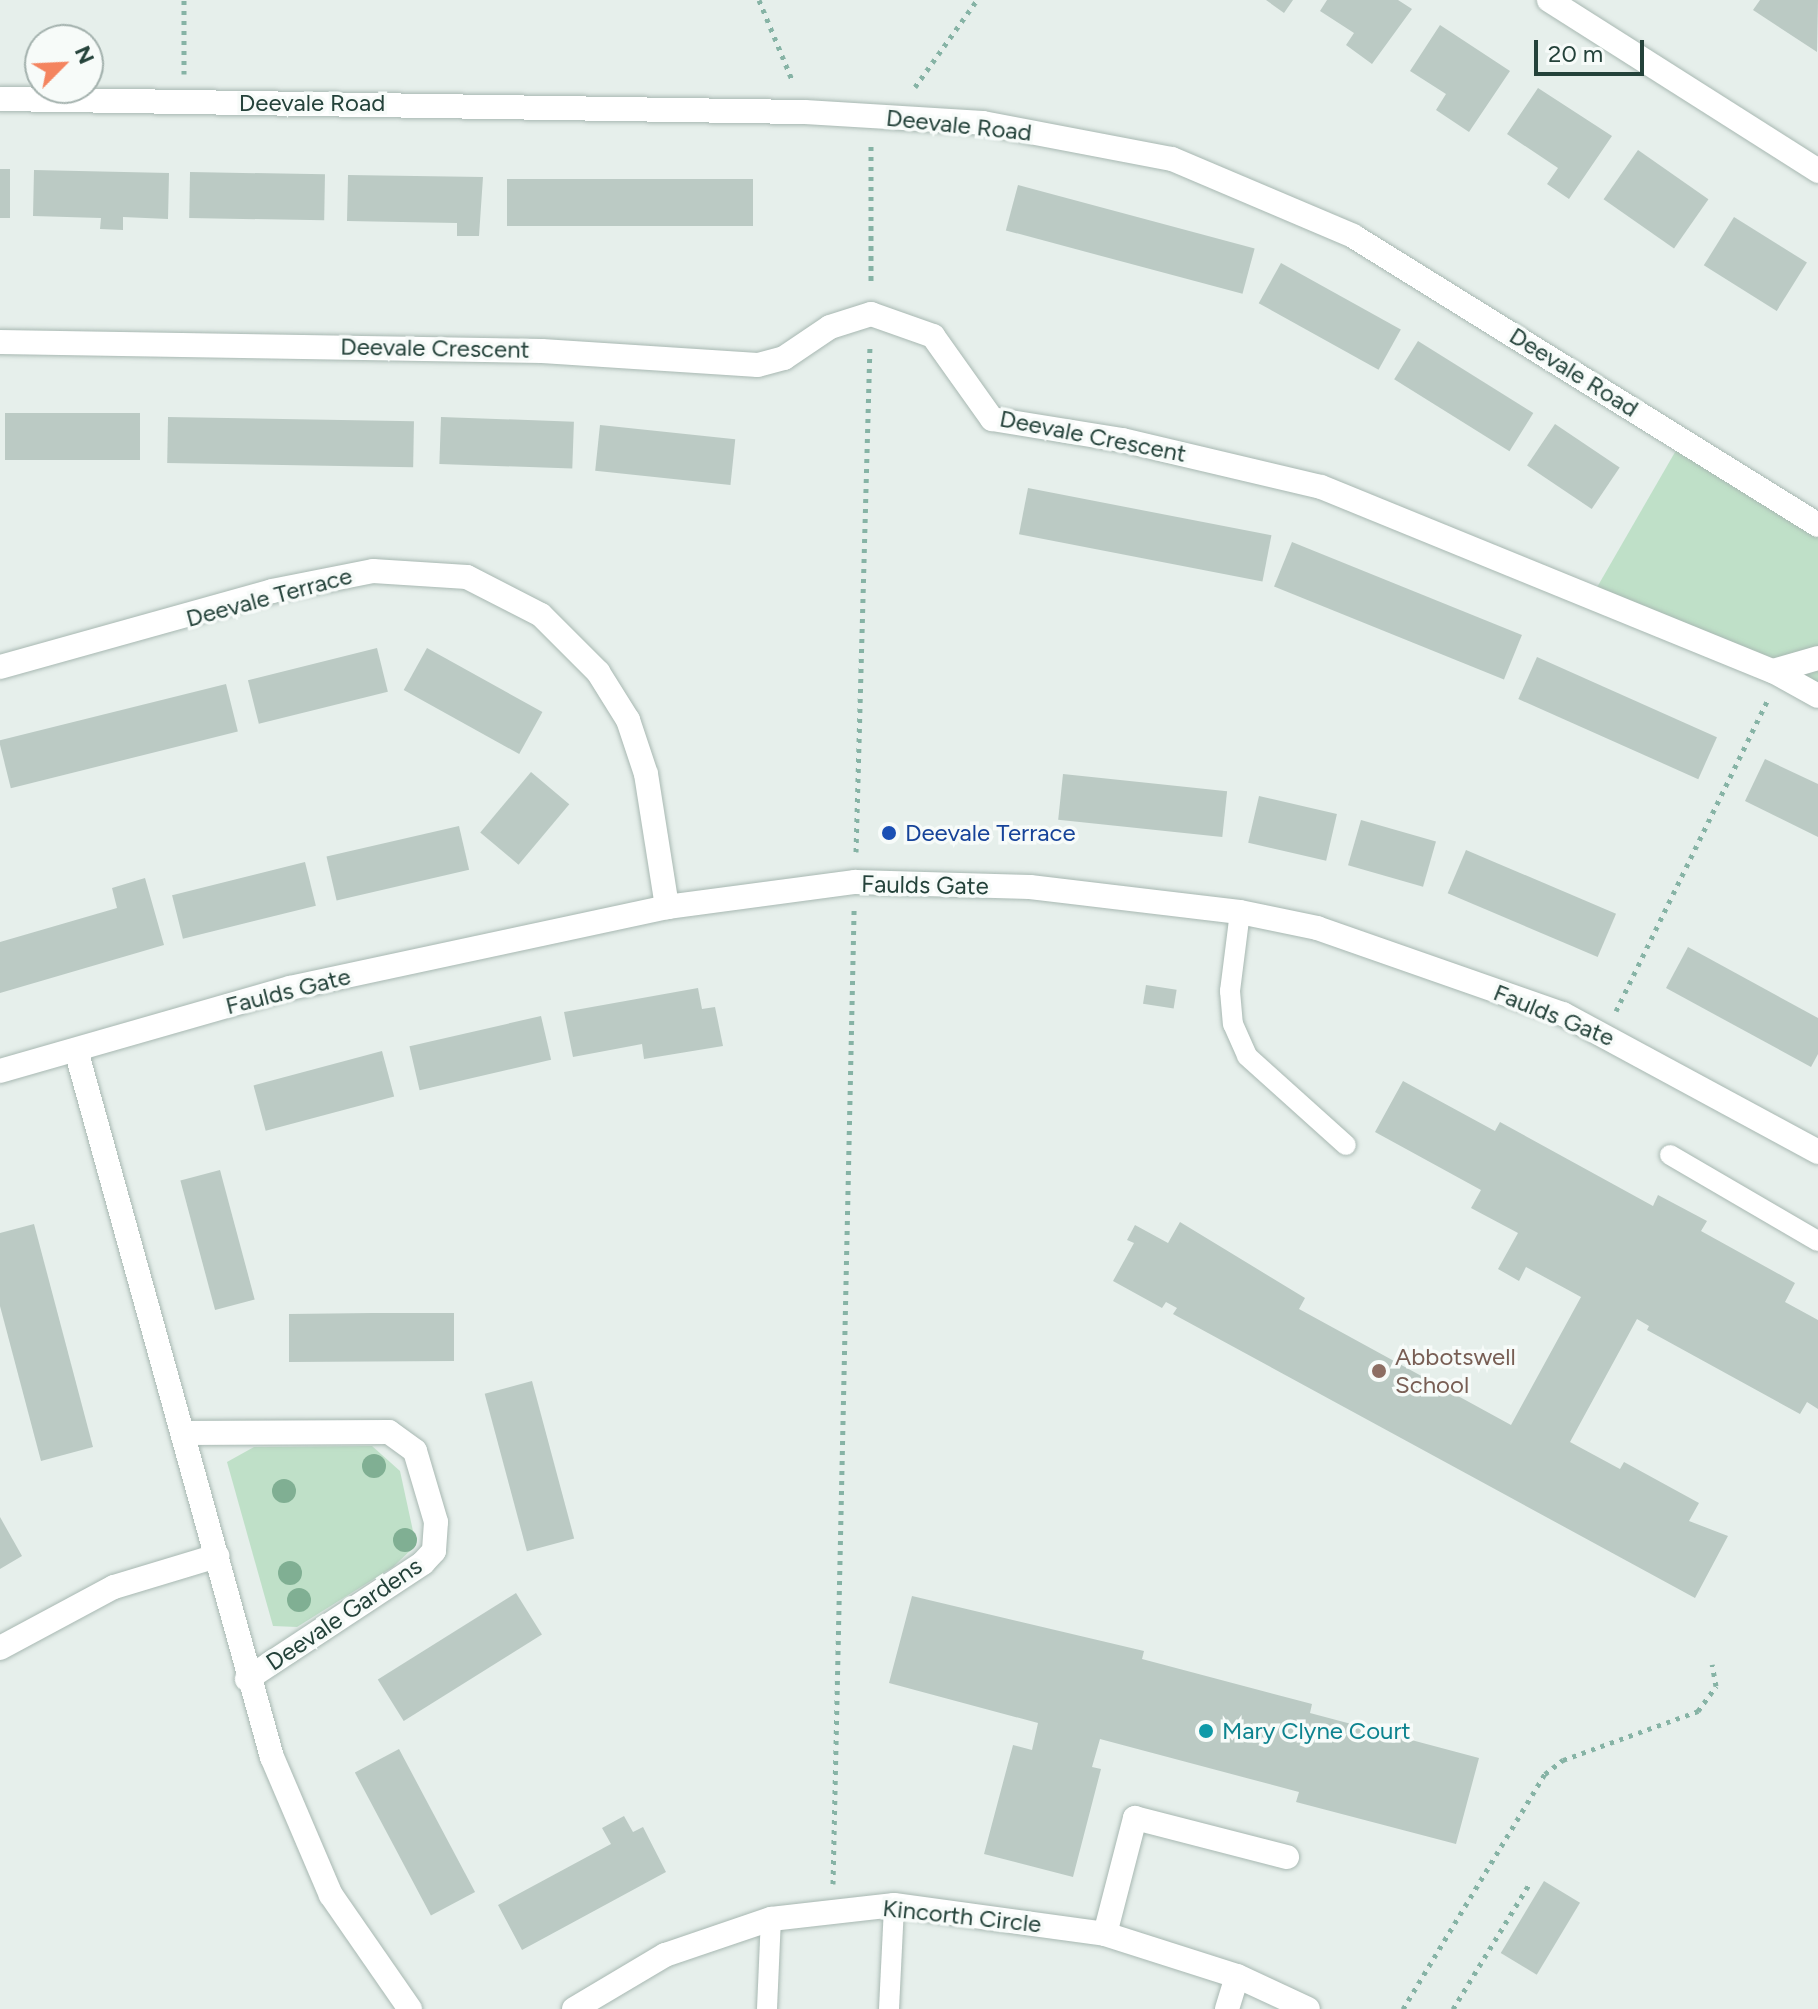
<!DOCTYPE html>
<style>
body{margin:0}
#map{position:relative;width:1818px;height:2009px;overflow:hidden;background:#e6efeb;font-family:Figtree,sans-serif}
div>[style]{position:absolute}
.green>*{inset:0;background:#bfe0c8}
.building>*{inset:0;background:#bbcac4;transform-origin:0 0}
.path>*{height:5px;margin-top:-2.5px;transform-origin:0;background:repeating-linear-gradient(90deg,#86b3a5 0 4px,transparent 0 10px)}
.roads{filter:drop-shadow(0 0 2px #a8b8b2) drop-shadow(0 0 2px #a8b8b2)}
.lane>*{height:20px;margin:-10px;padding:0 10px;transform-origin:10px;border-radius:10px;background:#fff}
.street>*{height:24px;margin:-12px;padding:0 12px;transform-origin:12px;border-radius:12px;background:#fff}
.secondary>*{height:24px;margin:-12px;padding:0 12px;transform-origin:12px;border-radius:12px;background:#fff}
.trees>*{width:24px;height:24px;margin:-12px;border-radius:50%;background:#80af93}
.dots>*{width:22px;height:22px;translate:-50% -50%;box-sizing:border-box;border:4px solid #f7fbf9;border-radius:50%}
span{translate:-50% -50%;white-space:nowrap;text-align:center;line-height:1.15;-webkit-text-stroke:7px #f7fbf9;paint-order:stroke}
.street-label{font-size:24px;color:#24423a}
.transit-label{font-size:24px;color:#164399}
.left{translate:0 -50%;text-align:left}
.education-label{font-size:24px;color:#785e54}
.culture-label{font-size:24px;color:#0d838f}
.north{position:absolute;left:24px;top:24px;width:80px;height:80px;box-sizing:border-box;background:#f7fbf9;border:2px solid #a3b1ad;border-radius:50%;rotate:66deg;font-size:22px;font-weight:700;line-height:32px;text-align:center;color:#24423a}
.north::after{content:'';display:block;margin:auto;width:28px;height:36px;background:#f4845f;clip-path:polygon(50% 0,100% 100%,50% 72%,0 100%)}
.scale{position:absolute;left:1534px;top:40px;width:110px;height:36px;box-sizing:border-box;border:4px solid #24423a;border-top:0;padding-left:10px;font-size:24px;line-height:28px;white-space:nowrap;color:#24423a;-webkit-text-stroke:6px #f7fbf9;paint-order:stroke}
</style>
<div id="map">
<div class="green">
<div style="clip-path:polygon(1682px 440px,1818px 525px,1818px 696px,1592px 596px)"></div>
<div style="clip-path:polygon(372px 1446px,400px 1471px,416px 1545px,393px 1567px,297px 1627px,273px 1626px,227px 1462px,254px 1447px)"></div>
</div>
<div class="building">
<div style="clip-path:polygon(1266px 0,1293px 0,1284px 13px)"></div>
<div style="clip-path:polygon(1327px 0,1398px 0,1412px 9px,1372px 64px,1346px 45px,1354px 33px,1320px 11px)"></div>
<div style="clip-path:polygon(1760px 0,1818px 0,1817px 52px,1753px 10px)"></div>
<div style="clip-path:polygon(1440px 25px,1510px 71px,1469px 132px,1436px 110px,1446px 94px,1410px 71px)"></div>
<div style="clip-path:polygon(1538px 88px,1612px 136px,1569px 199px,1547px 184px,1558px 168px,1507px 134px)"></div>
<div style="left:1638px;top:150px;width:86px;height:60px;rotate:35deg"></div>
<div style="left:0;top:169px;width:10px;height:49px"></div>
<div style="clip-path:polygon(34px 170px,169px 173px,168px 219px,123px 217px,123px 230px,100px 229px,101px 218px,33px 216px)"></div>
<div style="left:190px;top:172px;width:135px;height:46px;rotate:1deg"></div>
<div style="clip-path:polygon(348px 175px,483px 177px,479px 236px,457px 236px,457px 223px,347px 221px)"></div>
<div style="left:507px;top:179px;width:246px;height:47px"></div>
<div style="left:1018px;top:185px;width:245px;height:47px;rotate:15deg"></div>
<div style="left:1734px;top:217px;width:86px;height:57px;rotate:32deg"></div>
<div style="left:1281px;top:263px;width:137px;height:46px;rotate:29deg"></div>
<div style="left:1418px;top:341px;width:136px;height:45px;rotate:32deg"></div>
<div style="left:5px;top:413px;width:135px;height:47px"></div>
<div style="left:168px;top:417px;width:246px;height:46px;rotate:1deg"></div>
<div style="left:441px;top:417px;width:133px;height:47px;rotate:2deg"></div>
<div style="left:1555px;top:424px;width:78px;height:50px;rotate:34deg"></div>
<div style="left:600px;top:425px;width:136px;height:46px;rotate:6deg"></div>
<div style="left:1028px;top:488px;width:248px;height:47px;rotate:11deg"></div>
<div style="left:1292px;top:542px;width:248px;height:48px;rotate:22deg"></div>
<div style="left:377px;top:648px;width:45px;height:133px;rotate:76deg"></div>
<div style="left:427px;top:648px;width:132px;height:48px;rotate:29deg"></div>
<div style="left:1537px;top:657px;width:197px;height:46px;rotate:24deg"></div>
<div style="left:226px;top:684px;width:49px;height:234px;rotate:76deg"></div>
<div style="clip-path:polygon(1765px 759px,1818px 784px,1818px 837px,1745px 801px)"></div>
<div style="left:531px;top:772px;width:50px;height:79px;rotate:40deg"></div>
<div style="left:1063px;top:774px;width:165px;height:46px;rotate:6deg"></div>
<div style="left:1259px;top:796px;width:80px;height:48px;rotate:13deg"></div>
<div style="left:1361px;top:820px;width:78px;height:47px;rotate:16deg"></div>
<div style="left:459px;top:826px;width:45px;height:136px;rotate:77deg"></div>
<div style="left:1466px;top:850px;width:163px;height:47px;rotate:23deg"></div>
<div style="left:305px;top:862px;width:45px;height:137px;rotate:76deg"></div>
<div style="clip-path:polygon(145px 878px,164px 945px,0 993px,0 942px,117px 908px,112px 888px)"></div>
<div style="clip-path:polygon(1688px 947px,1818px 1018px,1818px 1054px,1811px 1067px,1666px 988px)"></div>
<div style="left:1146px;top:985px;width:31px;height:19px;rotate:9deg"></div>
<div style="clip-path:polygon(698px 988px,702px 1009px,715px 1007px,723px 1046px,644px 1059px,642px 1044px,573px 1057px,564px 1012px)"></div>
<div style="left:541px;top:1016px;width:45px;height:135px;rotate:77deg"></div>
<div style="left:382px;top:1051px;width:47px;height:133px;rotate:75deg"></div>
<div style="clip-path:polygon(1403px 1081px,1495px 1131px,1500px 1122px,1653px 1206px,1658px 1195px,1707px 1221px,1701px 1231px,1795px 1283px,1785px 1302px,1818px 1320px,1818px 1409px,1807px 1402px,1800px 1414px,1647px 1330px,1649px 1326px,1637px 1319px,1570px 1442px,1620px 1469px,1624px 1462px,1699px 1503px,1689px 1521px,1728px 1536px,1695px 1598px,1173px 1314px,1177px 1308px,1166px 1302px,1162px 1308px,1113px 1281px,1134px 1243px,1127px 1240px,1135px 1225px,1168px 1243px,1180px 1222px,1305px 1298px,1299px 1309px,1511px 1425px,1581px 1297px,1526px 1267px,1519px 1281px,1498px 1269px,1518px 1233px,1471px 1208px,1481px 1190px,1375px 1132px)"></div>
<div style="left:220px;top:1170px;width:134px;height:41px;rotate:75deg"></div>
<div style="clip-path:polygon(34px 1224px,93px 1447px,41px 1461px,0 1306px,0 1233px)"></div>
<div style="clip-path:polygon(372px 1313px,454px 1313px,454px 1361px,289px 1362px,289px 1314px)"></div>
<div style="left:532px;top:1381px;width:163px;height:49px;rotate:75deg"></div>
<div style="clip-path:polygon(0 1517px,22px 1556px,0 1569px)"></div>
<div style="left:516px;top:1593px;width:49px;height:163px;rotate:58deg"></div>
<div style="clip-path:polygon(912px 1596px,1144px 1651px,1142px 1659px,1312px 1704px,1310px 1713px,1479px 1758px,1456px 1844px,1296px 1802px,1299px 1792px,1100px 1739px,1092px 1767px,1101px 1769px,1073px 1877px,984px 1854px,1013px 1745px,1032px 1750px,1038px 1723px,889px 1683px)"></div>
<div style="left:399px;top:1749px;width:162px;height:50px;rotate:62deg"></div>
<div style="clip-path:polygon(624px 1816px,633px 1832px,643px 1827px,666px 1872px,522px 1950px,498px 1905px,611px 1844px,602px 1828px)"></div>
<div style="left:1544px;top:1881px;width:42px;height:84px;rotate:31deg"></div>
</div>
<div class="path">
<div style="left:759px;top:0;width:89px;rotate:67.5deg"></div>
<div style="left:184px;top:74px;width:74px;rotate:-90deg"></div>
<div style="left:915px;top:87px;width:107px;rotate:-54.5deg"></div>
<div style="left:871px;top:146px;width:138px;rotate:90deg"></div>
<div style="left:856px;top:852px;width:506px;rotate:-88.42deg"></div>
<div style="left:1616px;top:1011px;width:346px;rotate:-64deg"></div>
<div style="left:833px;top:1884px;width:974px;rotate:-88.76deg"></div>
<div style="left:1403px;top:2009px;width:275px;rotate:-58.9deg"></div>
<div style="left:1545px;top:1774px;width:23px;rotate:-38deg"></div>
<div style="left:1563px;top:1760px;width:144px;rotate:-19.9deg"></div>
<div style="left:1698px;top:1711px;width:31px;rotate:-54deg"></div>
<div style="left:1716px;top:1686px;width:22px;rotate:-100deg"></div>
<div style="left:1453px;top:2009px;width:148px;rotate:-58.6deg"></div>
</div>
<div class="roads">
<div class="lane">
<div style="left:1240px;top:912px;width:80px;rotate:97.2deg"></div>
<div style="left:1230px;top:991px;width:33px;rotate:85deg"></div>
<div style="left:1233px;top:1024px;width:35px;rotate:66deg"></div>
<div style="left:1247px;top:1056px;width:133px;rotate:42deg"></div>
<div style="left:1670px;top:1155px;width:171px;rotate:30.2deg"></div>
<div style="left:767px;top:2009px;width:90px;rotate:-87.5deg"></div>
<div style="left:889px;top:2009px;width:104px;rotate:-87.2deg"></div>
</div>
<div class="street">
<div style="left:0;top:99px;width:805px;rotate:0.93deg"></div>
<div style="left:805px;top:112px;width:178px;rotate:3.5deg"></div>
<div style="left:983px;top:123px;width:192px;rotate:10.8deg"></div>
<div style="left:1172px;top:159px;width:197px;rotate:23deg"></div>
<div style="left:1353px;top:236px;width:547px;rotate:31.86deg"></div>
<div style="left:0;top:342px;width:542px;rotate:0.95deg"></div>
<div style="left:542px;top:351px;width:216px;rotate:3.7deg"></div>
<div style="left:758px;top:365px;width:27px;rotate:-15deg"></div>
<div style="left:784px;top:358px;width:55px;rotate:-34deg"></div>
<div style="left:830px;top:327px;width:43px;rotate:-17.6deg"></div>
<div style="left:871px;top:314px;width:66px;rotate:19.5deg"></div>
<div style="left:933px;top:336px;width:102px;rotate:54.6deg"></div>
<div style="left:992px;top:419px;width:132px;rotate:9.2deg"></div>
<div style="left:1122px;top:440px;width:204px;rotate:13.3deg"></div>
<div style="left:1321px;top:487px;width:488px;rotate:22.2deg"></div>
<div style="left:1773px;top:671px;width:51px;rotate:29.1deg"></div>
<div style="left:0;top:667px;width:282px;rotate:-15.6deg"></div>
<div style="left:272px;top:591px;width:103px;rotate:-11.2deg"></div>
<div style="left:373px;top:571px;width:94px;rotate:3.7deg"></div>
<div style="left:467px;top:577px;width:83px;rotate:27.2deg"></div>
<div style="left:541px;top:615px;width:81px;rotate:45deg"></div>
<div style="left:598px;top:672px;width:57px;rotate:58deg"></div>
<div style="left:628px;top:720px;width:57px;rotate:71.6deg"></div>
<div style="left:646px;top:774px;width:135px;rotate:81deg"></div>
<div style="left:1773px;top:671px;width:47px;rotate:-16.1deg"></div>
<div style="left:76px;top:1050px;width:734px;rotate:74.51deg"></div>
<div style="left:272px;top:1757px;width:150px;rotate:66.9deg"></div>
<div style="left:331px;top:1895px;width:139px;rotate:55.3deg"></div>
<div style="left:183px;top:1433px;width:206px;rotate:-0.3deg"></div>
<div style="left:389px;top:1432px;width:32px;rotate:36deg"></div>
<div style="left:415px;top:1451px;width:74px;rotate:73.5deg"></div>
<div style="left:436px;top:1522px;width:29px;rotate:94deg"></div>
<div style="left:434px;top:1551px;width:16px;rotate:133deg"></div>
<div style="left:423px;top:1563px;width:211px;rotate:146.6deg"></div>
<div style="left:0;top:1648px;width:129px;rotate:-28.2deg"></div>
<div style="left:114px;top:1587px;width:108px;rotate:-16.8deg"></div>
<div style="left:1105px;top:1934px;width:120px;rotate:-75.5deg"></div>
<div style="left:1135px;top:1818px;width:157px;rotate:14.4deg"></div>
<div style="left:574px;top:2009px;width:106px;rotate:-30.7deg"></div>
<div style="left:665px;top:1955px;width:112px;rotate:-18.8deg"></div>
<div style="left:771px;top:1919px;width:124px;rotate:-6.5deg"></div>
<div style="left:894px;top:1905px;width:213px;rotate:7.8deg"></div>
<div style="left:1105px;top:1934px;width:139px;rotate:17.7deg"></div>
<div style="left:1237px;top:1976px;width:78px;rotate:24.9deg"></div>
<div style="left:1227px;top:2009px;width:34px;rotate:-73deg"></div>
</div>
<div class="secondary">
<div style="left:1549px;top:0;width:319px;rotate:32.4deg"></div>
<div style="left:0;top:1071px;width:302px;rotate:-16deg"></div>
<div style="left:290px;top:988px;width:386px;rotate:-12.1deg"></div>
<div style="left:667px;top:907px;width:190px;rotate:-7.6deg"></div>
<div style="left:855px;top:882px;width:175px;rotate:1.6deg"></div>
<div style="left:1030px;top:887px;width:211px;rotate:6.8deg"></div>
<div style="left:1240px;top:912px;width:79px;rotate:11.7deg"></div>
<div style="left:1317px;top:928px;width:261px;rotate:19.3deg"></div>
<div style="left:1563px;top:1014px;width:290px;rotate:28.4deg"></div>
</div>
</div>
<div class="trees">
<div style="left:374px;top:1466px"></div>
<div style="left:284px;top:1491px"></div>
<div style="left:405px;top:1540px"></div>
<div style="left:290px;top:1573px"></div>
<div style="left:299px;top:1600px"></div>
</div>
<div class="dots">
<div style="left:889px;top:833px;background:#1a4fb4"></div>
<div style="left:1379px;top:1371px;background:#8d6e63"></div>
<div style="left:1206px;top:1731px;background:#0f9aa8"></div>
</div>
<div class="street-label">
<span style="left:312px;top:103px">Deevale Road</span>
<span style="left:959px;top:125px;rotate:6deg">Deevale Road</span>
<span style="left:435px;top:348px;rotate:1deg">Deevale Crescent</span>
<span style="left:1574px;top:372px;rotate:32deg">Deevale Road</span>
<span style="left:1093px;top:436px;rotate:11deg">Deevale Crescent</span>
<span style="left:269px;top:597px;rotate:-15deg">Deevale Terrace</span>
<span style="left:925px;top:885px;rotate:1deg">Faulds Gate</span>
<span style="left:288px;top:991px;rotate:-14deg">Faulds Gate</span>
<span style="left:1554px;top:1015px;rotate:22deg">Faulds Gate</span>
<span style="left:344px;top:1614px;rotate:-34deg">Deevale Gardens</span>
<span style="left:962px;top:1916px;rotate:6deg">Kincorth Circle</span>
</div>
<div class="transit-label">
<span class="left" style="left:905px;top:833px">Deevale Terrace</span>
</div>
<div class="education-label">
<span class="left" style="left:1395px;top:1371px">Abbotswell<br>School</span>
</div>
<div class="culture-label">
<span class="left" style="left:1222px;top:1731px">Mary Clyne Court</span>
</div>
<div class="north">N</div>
<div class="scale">20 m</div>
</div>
